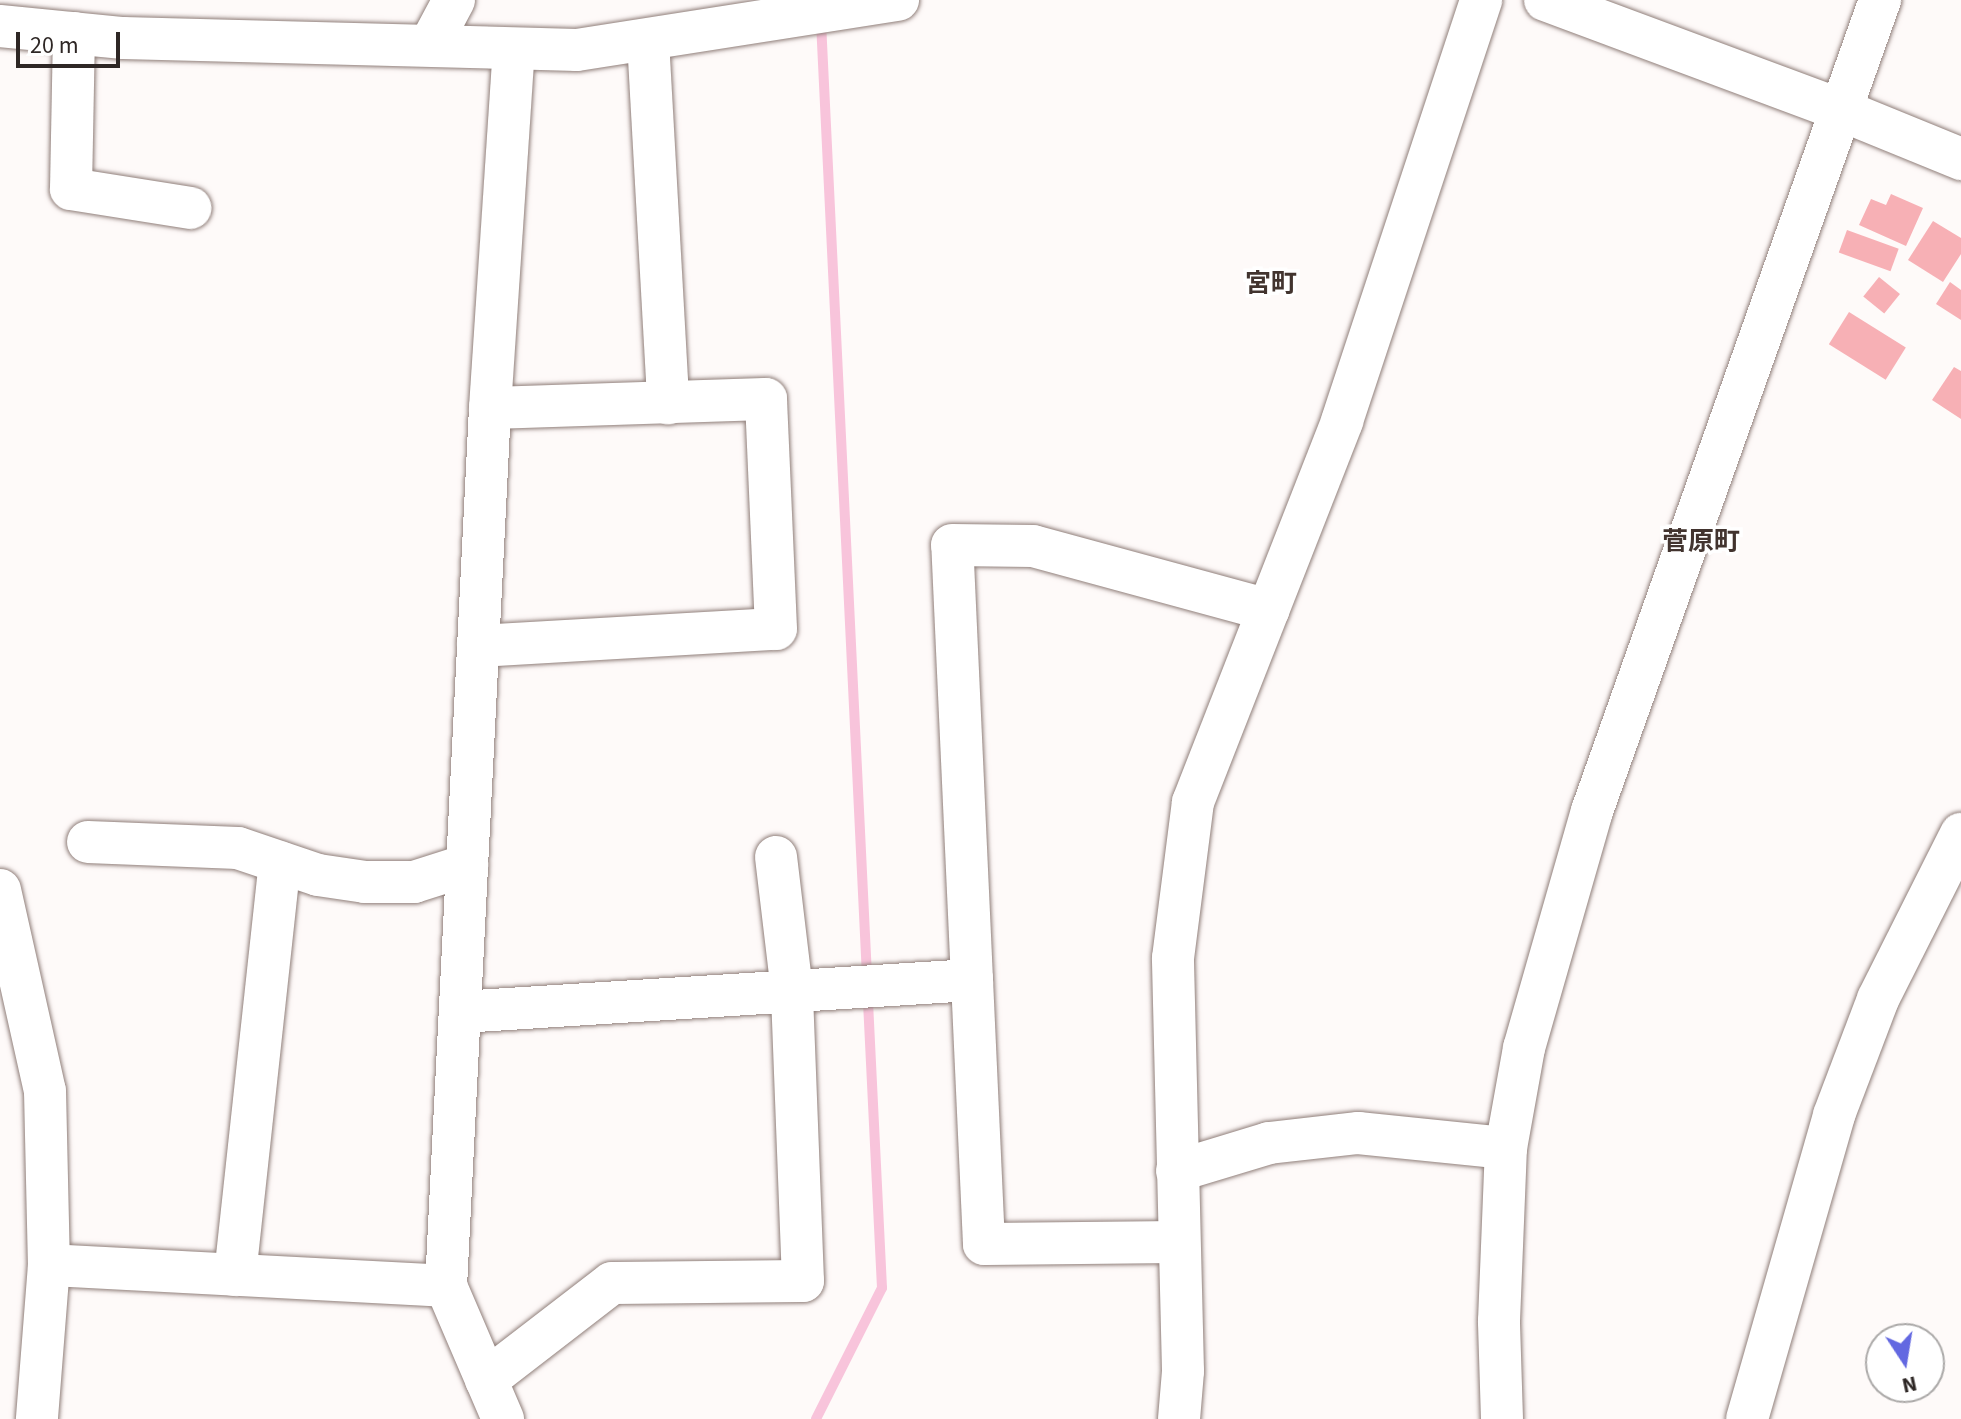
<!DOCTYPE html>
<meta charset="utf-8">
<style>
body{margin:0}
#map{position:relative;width:1961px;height:1419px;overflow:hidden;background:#fefaf9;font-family:"Source Sans 3","Noto Sans JP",sans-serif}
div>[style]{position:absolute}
.stream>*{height:10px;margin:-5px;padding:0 5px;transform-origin:5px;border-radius:5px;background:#f8c4db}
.building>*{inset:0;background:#f7b0b5;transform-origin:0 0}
.roads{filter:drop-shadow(0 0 2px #907f7a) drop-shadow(0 0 2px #907f7a)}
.minor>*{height:42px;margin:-21px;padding:0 21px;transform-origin:21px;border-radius:21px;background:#fff}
span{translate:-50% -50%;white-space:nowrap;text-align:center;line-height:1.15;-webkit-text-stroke:7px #fff;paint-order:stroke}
.quarter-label{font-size:26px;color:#42342f;font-weight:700}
.north{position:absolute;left:1865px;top:1323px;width:80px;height:80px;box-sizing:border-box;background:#fff;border:2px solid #aba9a8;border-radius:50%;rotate:168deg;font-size:22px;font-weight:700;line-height:32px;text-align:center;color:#2e2725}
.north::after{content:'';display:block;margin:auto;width:28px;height:36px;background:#6368e1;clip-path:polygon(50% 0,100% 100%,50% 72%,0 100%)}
.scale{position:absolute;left:16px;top:32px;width:104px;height:36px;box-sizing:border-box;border:4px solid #2e2725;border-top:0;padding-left:10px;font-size:24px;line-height:28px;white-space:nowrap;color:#2e2725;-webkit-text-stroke:6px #fff;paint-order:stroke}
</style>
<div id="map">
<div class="stream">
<div style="left:821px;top:22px;width:956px;rotate:87.24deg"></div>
<div style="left:816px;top:1419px;width:147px;rotate:-63.3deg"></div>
<div style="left:882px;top:1288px;width:291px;rotate:-92.8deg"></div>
</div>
<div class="building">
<div style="clip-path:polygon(1891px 194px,1923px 208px,1906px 246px,1859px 225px,1871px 199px,1886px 205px)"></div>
<div style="clip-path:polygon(1933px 221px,1961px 238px,1961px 254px,1943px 282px,1908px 260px)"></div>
<div style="left:1847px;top:230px;width:55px;height:24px;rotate:20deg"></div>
<div style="left:1879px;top:277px;width:27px;height:25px;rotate:39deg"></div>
<div style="clip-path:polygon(1950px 282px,1961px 290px,1961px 320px,1936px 304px)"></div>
<div style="left:1849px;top:312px;width:67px;height:38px;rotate:32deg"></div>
<div style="clip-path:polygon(1954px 367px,1961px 371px,1961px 419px,1932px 400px)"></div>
</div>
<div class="roads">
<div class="minor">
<div style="left:1545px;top:0;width:316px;rotate:20.4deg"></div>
<div style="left:1841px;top:110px;width:130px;rotate:22.2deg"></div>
<div style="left:0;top:26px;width:124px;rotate:5.6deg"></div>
<div style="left:123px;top:38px;width:454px;rotate:1.5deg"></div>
<div style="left:577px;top:50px;width:325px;rotate:-8.9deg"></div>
<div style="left:74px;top:33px;width:156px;rotate:91.1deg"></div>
<div style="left:71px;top:189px;width:121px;rotate:9deg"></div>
<div style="left:648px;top:40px;width:364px;rotate:86.8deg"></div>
<div style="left:430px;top:45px;width:51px;rotate:-61.9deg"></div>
<div style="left:478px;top:646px;width:298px;rotate:-3.3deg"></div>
<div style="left:776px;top:629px;width:230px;rotate:-92.5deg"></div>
<div style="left:766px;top:399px;width:276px;rotate:178.1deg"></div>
<div style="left:88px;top:842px;width:150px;rotate:2.3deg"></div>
<div style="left:238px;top:848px;width:84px;rotate:18.6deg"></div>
<div style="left:318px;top:875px;width:48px;rotate:8.5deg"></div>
<div style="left:365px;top:882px;width:49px"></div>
<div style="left:414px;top:882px;width:56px;rotate:-17.8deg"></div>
<div style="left:0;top:890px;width:206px;rotate:77.4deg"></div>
<div style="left:45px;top:1091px;width:174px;rotate:88.7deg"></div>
<div style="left:49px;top:1265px;width:154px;rotate:94.5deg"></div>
<div style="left:972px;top:980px;width:435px;rotate:-92.6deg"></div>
<div style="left:952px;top:545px;width:81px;rotate:0.7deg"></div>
<div style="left:1033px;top:546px;width:244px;rotate:15.2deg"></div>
<div style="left:460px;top:1012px;width:513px;rotate:-3.58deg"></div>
<div style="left:972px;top:980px;width:264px;rotate:87.4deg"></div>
<div style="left:984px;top:1244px;width:195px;rotate:-0.6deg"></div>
<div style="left:1177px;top:1171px;width:96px;rotate:-16.9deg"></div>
<div style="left:1269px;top:1143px;width:90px;rotate:-6.4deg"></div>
<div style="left:1358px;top:1133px;width:149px;rotate:5.8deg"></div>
<div style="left:49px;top:1265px;width:398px;rotate:3deg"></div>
<div style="left:446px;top:1286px;width:879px;rotate:-87.13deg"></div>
<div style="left:490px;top:408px;width:358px;rotate:-86.2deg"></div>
<div style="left:235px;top:1275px;width:415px;rotate:-83.8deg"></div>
<div style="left:446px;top:1286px;width:145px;rotate:66.8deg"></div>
<div style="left:486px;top:1380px;width:159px;rotate:-37.6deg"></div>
<div style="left:612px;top:1283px;width:191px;rotate:-0.6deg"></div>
<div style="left:803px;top:1281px;width:290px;rotate:-92.2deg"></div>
<div style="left:792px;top:991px;width:135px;rotate:-96.8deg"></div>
<div style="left:1179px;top:1419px;width:48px;rotate:-85.2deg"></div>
<div style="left:1183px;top:1371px;width:413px;rotate:-91.4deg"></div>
<div style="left:1173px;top:958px;width:157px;rotate:-82.7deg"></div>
<div style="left:1193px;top:802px;width:409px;rotate:-68.6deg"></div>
<div style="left:1342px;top:421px;width:443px;rotate:-71.7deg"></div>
<div style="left:1502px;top:1419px;width:98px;rotate:-91.8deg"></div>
<div style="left:1499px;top:1321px;width:173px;rotate:-87.7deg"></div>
<div style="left:1506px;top:1148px;width:102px;rotate:-79.8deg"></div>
<div style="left:1524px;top:1048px;width:247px;rotate:-74deg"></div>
<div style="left:1592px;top:811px;width:861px;rotate:-70.45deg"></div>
<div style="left:1747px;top:1419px;width:316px;rotate:-74deg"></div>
<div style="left:1834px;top:1115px;width:124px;rotate:-69.2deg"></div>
<div style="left:1878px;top:999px;width:185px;rotate:-63.3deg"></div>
</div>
</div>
<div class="quarter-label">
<span style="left:1271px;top:284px">宮町</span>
<span style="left:1701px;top:542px">菅原町</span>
</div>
<div class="north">N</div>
<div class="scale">20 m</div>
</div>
